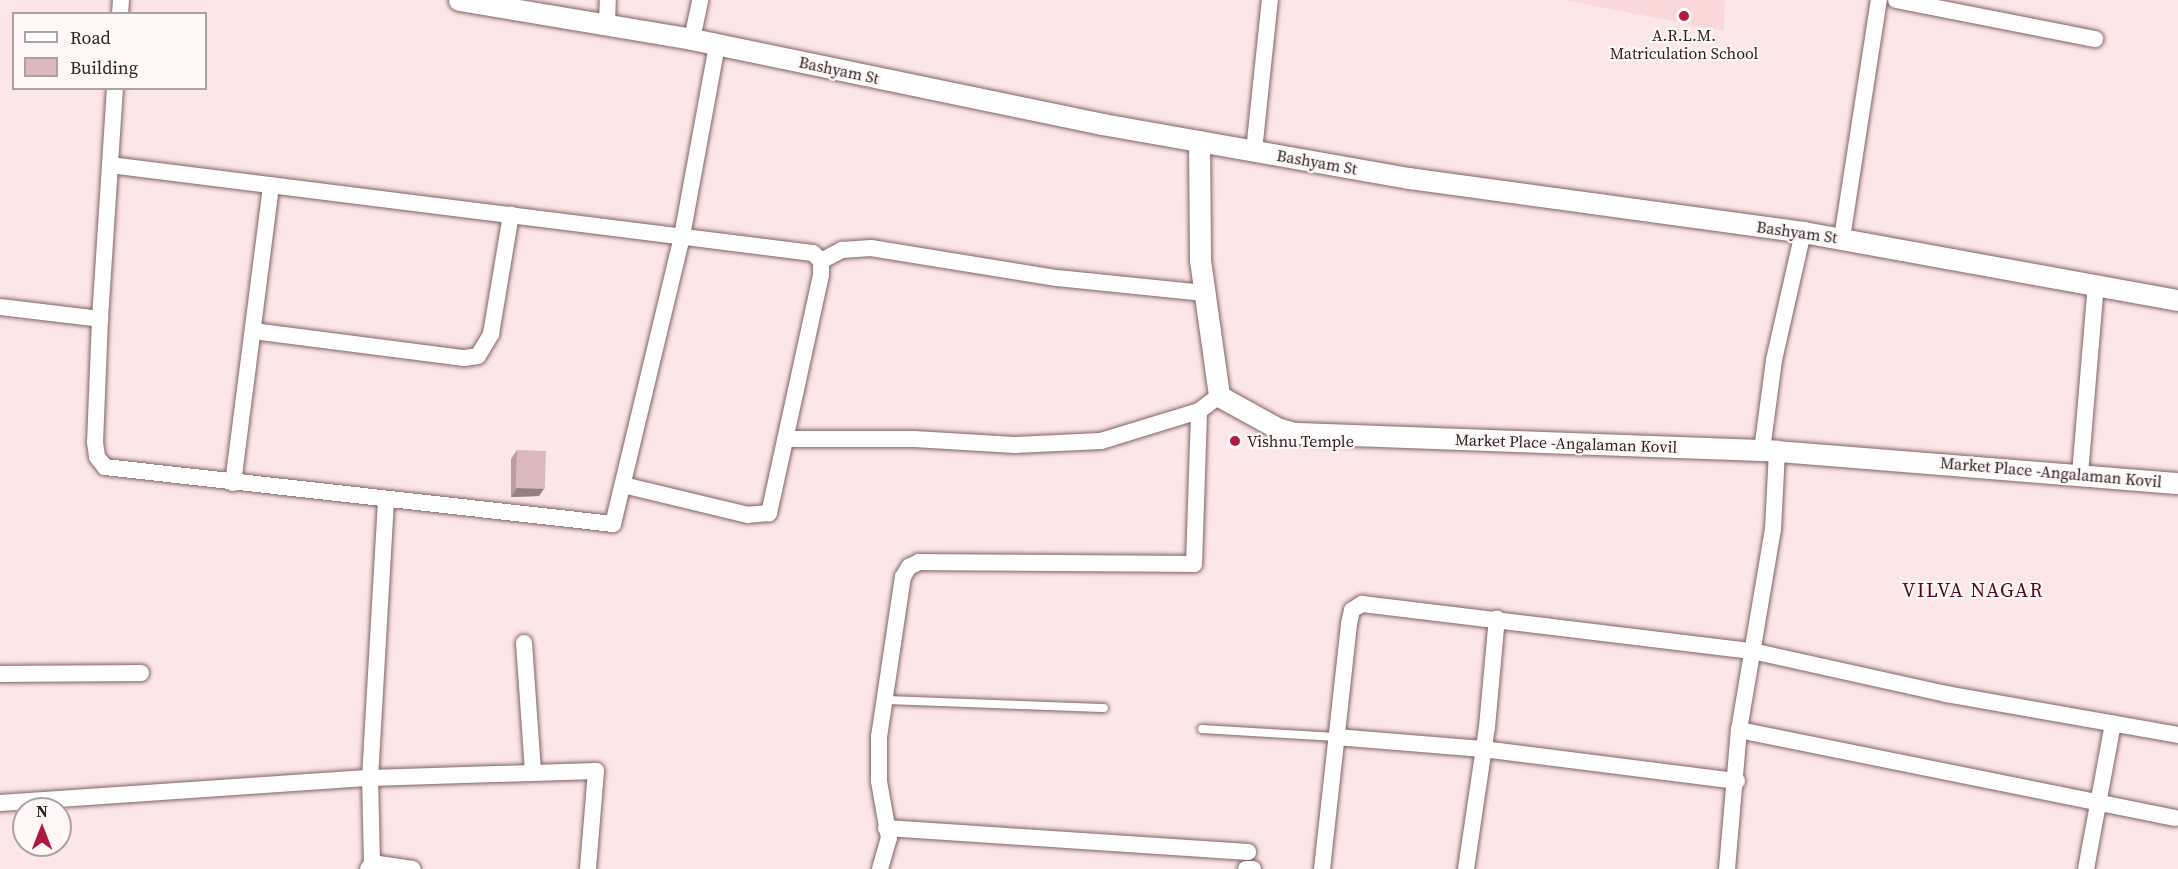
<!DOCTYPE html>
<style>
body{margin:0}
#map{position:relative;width:2178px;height:869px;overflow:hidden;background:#fce6e7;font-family:"Source Serif 4",serif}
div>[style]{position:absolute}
.built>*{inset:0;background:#fad7d9}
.roads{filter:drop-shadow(0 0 2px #816365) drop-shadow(0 0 2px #816365)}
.service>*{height:8px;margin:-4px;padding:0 4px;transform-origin:4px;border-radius:4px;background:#fff}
.minor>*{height:16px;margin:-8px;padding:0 8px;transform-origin:8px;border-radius:8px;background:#fff}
.tertiary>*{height:21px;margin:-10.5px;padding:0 10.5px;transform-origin:10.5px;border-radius:10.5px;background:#fff}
.wall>*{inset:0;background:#bc9ea1}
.shaded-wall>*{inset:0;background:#998183}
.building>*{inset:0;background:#dbb8bb;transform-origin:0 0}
.dots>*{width:16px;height:16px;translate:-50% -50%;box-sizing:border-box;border:3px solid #fff7f8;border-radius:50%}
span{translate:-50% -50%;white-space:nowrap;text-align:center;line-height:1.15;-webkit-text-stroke:4.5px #fff7f8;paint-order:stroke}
.poi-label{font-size:16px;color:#2f2223}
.left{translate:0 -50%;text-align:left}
.street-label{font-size:16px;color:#2f2223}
.quarter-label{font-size:20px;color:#510c1c;letter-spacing:1.5px}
.legend{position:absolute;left:12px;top:12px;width:195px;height:78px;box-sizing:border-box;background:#fff7f8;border:2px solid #aca2a3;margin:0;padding:8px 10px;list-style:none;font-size:18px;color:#2f2223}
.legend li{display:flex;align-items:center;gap:12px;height:30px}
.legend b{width:30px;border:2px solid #aca2a3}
.north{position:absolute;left:12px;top:797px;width:60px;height:60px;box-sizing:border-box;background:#fff7f8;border:2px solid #aca2a3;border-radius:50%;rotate:0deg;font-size:16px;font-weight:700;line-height:24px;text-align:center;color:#2f2223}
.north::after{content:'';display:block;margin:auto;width:21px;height:27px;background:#ae1a42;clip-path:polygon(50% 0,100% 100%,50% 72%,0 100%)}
</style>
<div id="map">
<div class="built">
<div style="clip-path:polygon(1564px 0,1725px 0,1724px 31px)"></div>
</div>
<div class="roads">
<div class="service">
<div style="left:884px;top:700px;width:220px;rotate:2.1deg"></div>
<div style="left:1202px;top:729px;width:134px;rotate:3.4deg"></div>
</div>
<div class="minor">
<div style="left:1896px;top:0;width:203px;rotate:11.1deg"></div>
<div style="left:120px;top:14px;width:14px;rotate:-86deg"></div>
<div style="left:607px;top:23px;width:23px;rotate:-88deg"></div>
<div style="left:692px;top:39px;width:40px;rotate:-78deg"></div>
<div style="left:1254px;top:151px;width:152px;rotate:-84deg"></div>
<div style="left:110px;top:165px;width:708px;rotate:7.14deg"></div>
<div style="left:813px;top:253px;width:11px;rotate:45deg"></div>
<div style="left:821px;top:261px;width:14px;rotate:90deg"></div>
<div style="left:821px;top:275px;width:244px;rotate:102.3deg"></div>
<div style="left:769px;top:513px;width:21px;rotate:175deg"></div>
<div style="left:748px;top:515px;width:129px;rotate:-166.5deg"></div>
<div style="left:1842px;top:238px;width:241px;rotate:-81.2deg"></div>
<div style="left:821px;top:261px;width:24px;rotate:-28deg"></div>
<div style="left:842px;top:250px;width:29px;rotate:-4deg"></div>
<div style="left:871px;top:248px;width:188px;rotate:9.2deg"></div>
<div style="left:1057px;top:278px;width:148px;rotate:5.8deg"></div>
<div style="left:0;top:307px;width:101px;rotate:6.8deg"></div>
<div style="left:100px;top:319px;width:231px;rotate:-86.3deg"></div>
<div style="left:100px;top:319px;width:123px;rotate:92.3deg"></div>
<div style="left:95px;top:442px;width:15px;rotate:82deg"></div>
<div style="left:97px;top:457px;width:13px;rotate:51deg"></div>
<div style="left:105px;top:467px;width:511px;rotate:6.4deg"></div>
<div style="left:613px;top:524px;width:296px;rotate:-76.5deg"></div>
<div style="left:682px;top:236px;width:194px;rotate:-79.6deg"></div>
<div style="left:253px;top:331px;width:213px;rotate:7.3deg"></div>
<div style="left:464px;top:358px;width:14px;rotate:-8deg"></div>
<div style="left:478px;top:356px;width:26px;rotate:-59deg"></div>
<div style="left:491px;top:334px;width:121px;rotate:-80.5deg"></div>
<div style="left:787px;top:439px;width:127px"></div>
<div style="left:914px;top:439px;width:101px;rotate:3.4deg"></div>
<div style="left:1015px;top:445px;width:86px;rotate:-2.7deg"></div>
<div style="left:1101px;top:441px;width:102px;rotate:-17deg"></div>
<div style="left:1199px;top:411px;width:25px;rotate:-37deg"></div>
<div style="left:1762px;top:450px;width:91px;rotate:-82.4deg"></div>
<div style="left:1774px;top:360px;width:131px;rotate:-77.2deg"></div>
<div style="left:2080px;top:474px;width:190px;rotate:-85.2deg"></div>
<div style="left:233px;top:483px;width:300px;rotate:-82.7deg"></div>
<div style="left:524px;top:643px;width:130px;rotate:86deg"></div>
<div style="left:0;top:674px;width:141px;rotate:-0.4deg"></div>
<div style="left:1739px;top:730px;width:445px;rotate:11.4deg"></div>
<div style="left:1336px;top:737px;width:147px;rotate:4.7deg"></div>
<div style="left:1483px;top:749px;width:256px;rotate:7.2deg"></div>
<div style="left:0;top:803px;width:371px;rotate:-3.9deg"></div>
<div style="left:370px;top:778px;width:226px;rotate:-1.8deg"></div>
<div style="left:596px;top:771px;width:98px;rotate:94.7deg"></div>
<div style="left:886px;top:828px;width:363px;rotate:3.8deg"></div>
<div style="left:372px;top:863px;width:41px;rotate:8.3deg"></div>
<div style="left:368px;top:869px;width:7px;rotate:-56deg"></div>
<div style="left:372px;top:863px;width:85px;rotate:-91.3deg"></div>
<div style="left:370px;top:778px;width:279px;rotate:-86.7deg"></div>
<div style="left:880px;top:869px;width:32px;rotate:-74deg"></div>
<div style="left:889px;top:838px;width:58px;rotate:-100deg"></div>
<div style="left:879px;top:781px;width:44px;rotate:-90deg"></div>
<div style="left:879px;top:737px;width:162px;rotate:-81.5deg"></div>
<div style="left:903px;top:577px;width:12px;rotate:-59deg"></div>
<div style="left:909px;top:567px;width:11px;rotate:-27deg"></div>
<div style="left:919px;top:562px;width:275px;rotate:0.4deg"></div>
<div style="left:1194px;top:564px;width:153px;rotate:-88.1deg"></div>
<div style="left:1246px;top:869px;width:7px"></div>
<div style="left:1322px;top:869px;width:246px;rotate:-83.7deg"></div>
<div style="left:1349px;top:624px;width:14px;rotate:-78deg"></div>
<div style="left:1352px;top:610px;width:12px;rotate:-31deg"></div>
<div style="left:1362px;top:604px;width:393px;rotate:6.9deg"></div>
<div style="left:1752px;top:651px;width:199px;rotate:12.5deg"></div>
<div style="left:1946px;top:694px;width:236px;rotate:10deg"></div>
<div style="left:1466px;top:869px;width:144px;rotate:-81.6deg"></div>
<div style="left:1487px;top:727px;width:109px;rotate:-84.8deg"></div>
<div style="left:1727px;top:869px;width:140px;rotate:-85.1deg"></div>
<div style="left:1739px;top:730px;width:203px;rotate:-80.4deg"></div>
<div style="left:1773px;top:530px;width:79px;rotate:-87.1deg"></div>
<div style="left:2086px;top:869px;width:148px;rotate:-79.5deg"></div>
</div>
<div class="tertiary">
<div style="left:459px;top:0;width:236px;rotate:9.5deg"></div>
<div style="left:692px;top:39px;width:419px;rotate:11.7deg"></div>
<div style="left:1102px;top:124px;width:312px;rotate:10deg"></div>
<div style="left:1409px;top:178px;width:398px;rotate:7.8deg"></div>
<div style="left:1803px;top:232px;width:381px;rotate:10.3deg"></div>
<div style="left:1199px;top:141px;width:119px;rotate:89.5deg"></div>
<div style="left:1200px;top:260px;width:137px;rotate:82deg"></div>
<div style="left:1219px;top:396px;width:66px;rotate:28.9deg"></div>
<div style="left:1277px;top:428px;width:19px;rotate:16deg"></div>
<div style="left:1295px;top:433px;width:482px;rotate:2.1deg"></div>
<div style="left:1777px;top:451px;width:402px;rotate:4.6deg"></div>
</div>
</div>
<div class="wall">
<div style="clip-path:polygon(517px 450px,545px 487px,539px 496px,511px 497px,511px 459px)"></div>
</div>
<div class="shaded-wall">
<div style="clip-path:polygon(545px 487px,539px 496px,511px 497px,517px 488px)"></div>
</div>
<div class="building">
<div style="left:517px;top:450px;width:29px;height:38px;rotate:2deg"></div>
</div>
<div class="dots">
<div style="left:1684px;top:16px;background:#ae1a42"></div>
<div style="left:1235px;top:441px;background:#ae1a42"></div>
</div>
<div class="poi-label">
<span style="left:1684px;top:44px">A.R.L.M.<br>Matriculation School</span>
<span class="left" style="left:1247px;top:441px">Vishnu Temple</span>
</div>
<div class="street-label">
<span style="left:839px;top:70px;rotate:12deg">Bashyam St</span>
<span style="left:1317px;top:162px;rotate:10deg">Bashyam St</span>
<span style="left:1797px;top:232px;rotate:8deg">Bashyam St</span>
<span style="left:1566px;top:443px;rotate:2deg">Market Place -Angalaman Kovil</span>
<span style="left:2051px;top:472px;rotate:5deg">Market Place -Angalaman Kovil</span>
</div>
<div class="quarter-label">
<span style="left:1973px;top:590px">VILVA NAGAR</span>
</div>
<ul class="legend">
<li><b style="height:8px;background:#fff"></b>Road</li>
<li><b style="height:16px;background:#dbb8bb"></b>Building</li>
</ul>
<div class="north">N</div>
</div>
